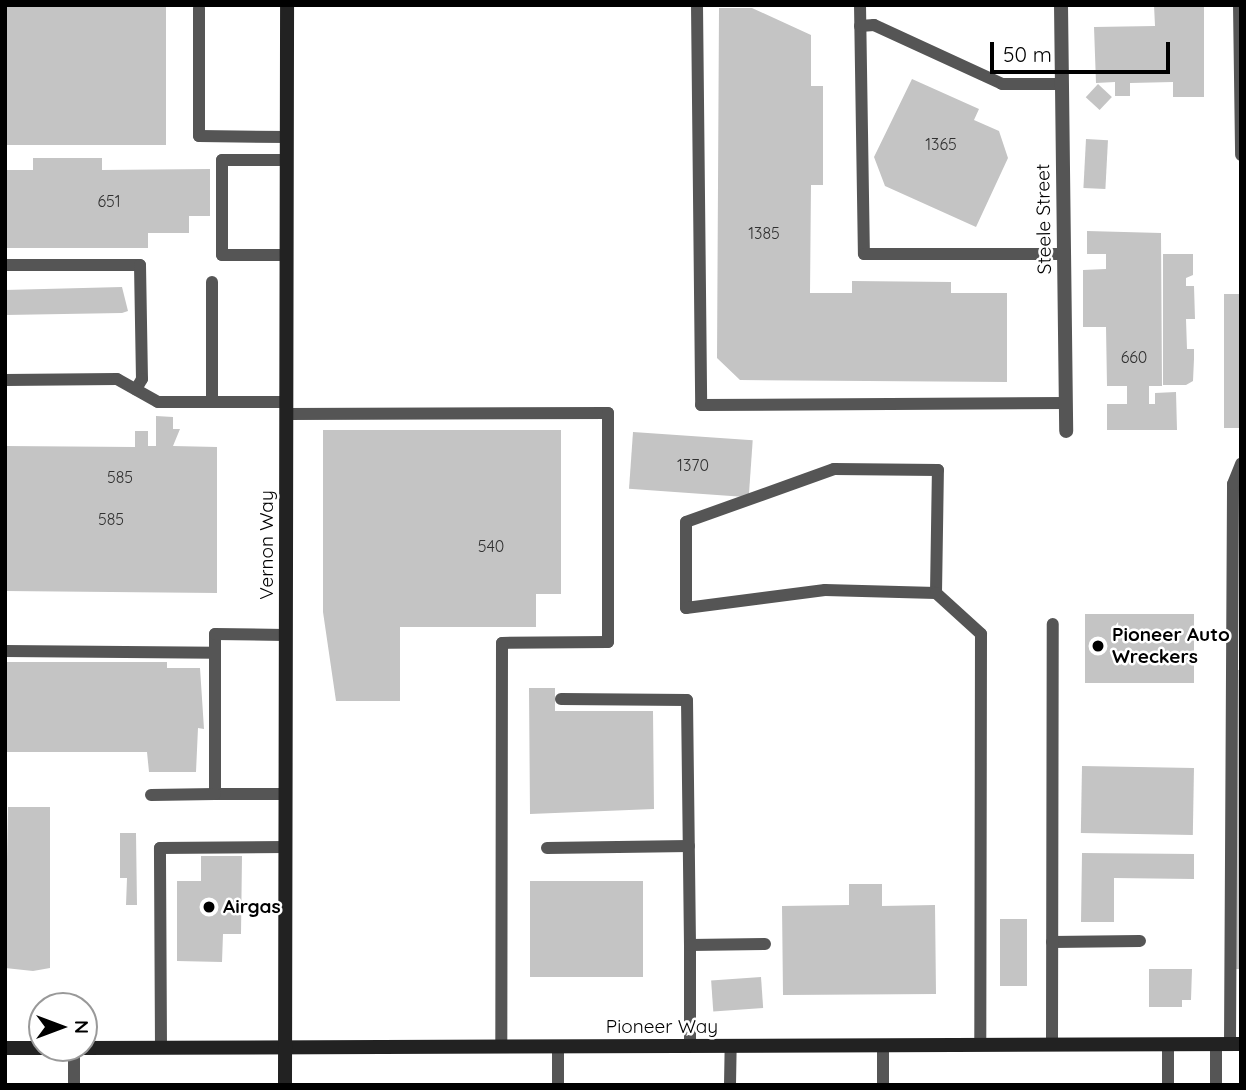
<!DOCTYPE html>
<style>
body{margin:0}
#map{position:relative;width:1246px;height:1090px;overflow:hidden;background:#fff;font-family:Quicksand,sans-serif}
div>[style]{position:absolute}
.building>*{inset:0;background:#c4c4c4;transform-origin:0 0}
.lane>*{height:12px;margin:-6px;padding:0 6px;transform-origin:6px;border-radius:6px;background:#555}
.street>*{height:14px;margin:-7px;padding:0 7px;transform-origin:7px;border-radius:7px;background:#555}
.secondary>*{height:14px;margin:-7px;padding:0 7px;transform-origin:7px;border-radius:7px;background:#222}
.dots>*{width:19px;height:19px;translate:-50% -50%;box-sizing:border-box;border:4px solid #fff;border-radius:50%}
span{translate:-50% -50%;white-space:nowrap;text-align:center;line-height:1.15;-webkit-text-stroke:5px #fff;paint-order:stroke}
.number-label{font-size:16px;color:#313131}
.number-label span{-webkit-text-stroke-width:0}
.street-label{font-size:19px;color:#000}
.poi-label{font-size:19px;color:#000;font-weight:700}
.left{translate:0 -50%;text-align:left}
.frame{position:absolute;inset:0;border:7px solid #000;pointer-events:none}
.north{position:absolute;left:28px;top:992px;width:70px;height:70px;box-sizing:border-box;background:#fff;border:2px solid #999;border-radius:50%;rotate:90deg;font-size:19px;font-weight:700;line-height:28px;text-align:center;color:#000}
.north::after{content:'';display:block;margin:auto;width:24px;height:32px;background:#000;clip-path:polygon(50% 0,100% 100%,50% 72%,0 100%)}
.scale{position:absolute;left:990px;top:42px;width:180px;height:32px;box-sizing:border-box;border:4px solid #000;border-top:0;padding-left:9px;font-size:21px;line-height:24px;white-space:nowrap;color:#000;-webkit-text-stroke:5px #fff;paint-order:stroke}
</style>
<div id="map">
<div class="building">
<div style="left:5px;top:5px;width:161px;height:140px"></div>
<div style="clip-path:polygon(1154px 5px,1204px 5px,1204px 97px,1173px 97px,1173px 82px,1130px 83px,1130px 96px,1115px 96px,1115px 82px,1096px 83px,1094px 27px,1155px 26px)"></div>
<div style="clip-path:polygon(719px 8px,752px 8px,811px 35px,811px 86px,823px 86px,823px 185px,811px 185px,810px 293px,852px 293px,852px 281px,951px 282px,951px 293px,1007px 293px,1007px 382px,740px 380px,717px 358px)"></div>
<div style="clip-path:polygon(912px 79px,979px 109px,974px 120px,999px 131px,1008px 158px,976px 227px,885px 186px,874px 157px)"></div>
<div style="left:1098px;top:84px;width:19px;height:18px;rotate:43deg"></div>
<div style="left:1086px;top:139px;width:22px;height:49px;rotate:3deg"></div>
<div style="clip-path:polygon(33px 158px,102px 158px,102px 170px,210px 169px,210px 216px,189px 216px,189px 233px,148px 233px,148px 248px,5px 248px,5px 170px,33px 170px)"></div>
<div style="clip-path:polygon(1087px 231px,1161px 233px,1162px 386px,1149px 386px,1149px 404px,1155px 404px,1155px 393px,1176px 392px,1177px 430px,1107px 430px,1107px 404px,1127px 404px,1127px 386px,1107px 386px,1106px 327px,1083px 327px,1083px 270px,1106px 269px,1106px 254px,1087px 254px)"></div>
<div style="clip-path:polygon(1163px 254px,1193px 254px,1193px 275px,1186px 278px,1186px 286px,1194px 286px,1195px 319px,1186px 319px,1187px 349px,1194px 349px,1194px 359px,1193px 381px,1186px 385px,1163px 385px)"></div>
<div style="clip-path:polygon(122px 287px,128px 311px,122px 313px,5px 315px,5px 290px)"></div>
<div style="left:1224px;top:294px;width:17px;height:134px"></div>
<div style="clip-path:polygon(156px 416px,173px 417px,173px 429px,180px 429px,173px 446px,217px 447px,217px 593px,5px 591px,5px 446px,135px 447px,135px 431px,148px 431px,148px 446px,156px 446px)"></div>
<div style="clip-path:polygon(323px 430px,561px 430px,561px 594px,536px 594px,536px 627px,400px 627px,400px 701px,336px 701px,323px 612px)"></div>
<div style="left:633px;top:432px;width:120px;height:57px;rotate:4deg"></div>
<div style="left:1085px;top:614px;width:109px;height:69px"></div>
<div style="clip-path:polygon(5px 662px,167px 662px,167px 668px,200px 668px,204px 729px,198px 728px,196px 772px,149px 772px,147px 752px,5px 752px)"></div>
<div style="left:1234px;top:670px;width:7px;height:299px"></div>
<div style="clip-path:polygon(529px 688px,555px 688px,555px 711px,653px 711px,654px 809px,530px 814px)"></div>
<div style="left:1082px;top:766px;width:112px;height:67px;rotate:1deg"></div>
<div style="clip-path:polygon(8px 807px,50px 807px,50px 968px,33px 971px,5px 968px)"></div>
<div style="clip-path:polygon(120px 833px,136px 833px,137px 905px,126px 905px,127px 878px,120px 878px)"></div>
<div style="clip-path:polygon(1082px 853px,1194px 854px,1194px 879px,1114px 878px,1114px 922px,1081px 922px)"></div>
<div style="clip-path:polygon(201px 856px,242px 856px,241px 934px,223px 934px,222px 962px,177px 961px,177px 881px,201px 881px)"></div>
<div style="left:530px;top:881px;width:113px;height:96px"></div>
<div style="clip-path:polygon(849px 884px,882px 884px,882px 906px,935px 905px,936px 994px,783px 995px,782px 906px,849px 905px)"></div>
<div style="left:1000px;top:919px;width:27px;height:67px"></div>
<div style="clip-path:polygon(1149px 969px,1192px 969px,1191px 1000px,1182px 1000px,1182px 1007px,1149px 1007px)"></div>
<div style="left:761px;top:977px;width:31px;height:50px;rotate:86deg"></div>
</div>
<div class="lane">
<div style="left:697px;top:5px;width:400px;rotate:89.4deg"></div>
<div style="left:701px;top:405px;width:365px;rotate:-0.3deg"></div>
<div style="left:860px;top:5px;width:249px;rotate:89.1deg"></div>
<div style="left:864px;top:254px;width:200px"></div>
<div style="left:1239px;top:5px;width:150px;rotate:89.2deg"></div>
<div style="left:199px;top:8px;width:128px;rotate:90deg"></div>
<div style="left:199px;top:136px;width:88px;rotate:0.7deg"></div>
<div style="left:860px;top:26px;width:14px;rotate:-4deg"></div>
<div style="left:874px;top:25px;width:141px;rotate:24.7deg"></div>
<div style="left:1002px;top:84px;width:60px"></div>
<div style="left:287px;top:160px;width:65px;rotate:180deg"></div>
<div style="left:222px;top:160px;width:95px;rotate:90deg"></div>
<div style="left:222px;top:255px;width:65px"></div>
<div style="left:5px;top:265px;width:135px"></div>
<div style="left:140px;top:265px;width:114px;rotate:89deg"></div>
<div style="left:142px;top:379px;width:12px;rotate:121deg"></div>
<div style="left:212px;top:282px;width:120px;rotate:90deg"></div>
<div style="left:5px;top:380px;width:112px;rotate:-0.5deg"></div>
<div style="left:117px;top:379px;width:47px;rotate:29.3deg"></div>
<div style="left:158px;top:402px;width:128px"></div>
<div style="left:286px;top:414px;width:322px;rotate:-0.2deg"></div>
<div style="left:608px;top:413px;width:229px;rotate:90deg"></div>
<div style="left:608px;top:642px;width:106px;rotate:179.5deg"></div>
<div style="left:502px;top:643px;width:404px;rotate:90.1deg"></div>
<div style="left:936px;top:593px;width:123px;rotate:-89.1deg"></div>
<div style="left:938px;top:470px;width:104px;rotate:-179.4deg"></div>
<div style="left:834px;top:469px;width:157px;rotate:160.3deg"></div>
<div style="left:686px;top:522px;width:86px;rotate:90deg"></div>
<div style="left:686px;top:608px;width:140px;rotate:-7.4deg"></div>
<div style="left:825px;top:590px;width:111px;rotate:1.5deg"></div>
<div style="left:936px;top:593px;width:61px;rotate:42.3deg"></div>
<div style="left:981px;top:634px;width:411px;rotate:90.1deg"></div>
<div style="left:5px;top:651px;width:210px;rotate:0.5deg"></div>
<div style="left:561px;top:699px;width:126px;rotate:0.5deg"></div>
<div style="left:687px;top:700px;width:245px;rotate:89.3deg"></div>
<div style="left:285px;top:794px;width:70px;rotate:180deg"></div>
<div style="left:215px;top:794px;width:160px;rotate:-90deg"></div>
<div style="left:215px;top:634px;width:70px;rotate:0.8deg"></div>
<div style="left:151px;top:795px;width:64px;rotate:-0.9deg"></div>
<div style="left:547px;top:848px;width:142px;rotate:-0.8deg"></div>
<div style="left:1052px;top:942px;width:88px;rotate:-0.7deg"></div>
<div style="left:1168px;top:1044px;width:41px;rotate:90deg"></div>
<div style="left:1216px;top:1044px;width:41px;rotate:90deg"></div>
<div style="left:1230px;top:1044px;width:560px;rotate:-89.69deg"></div>
<div style="left:1233px;top:484px;width:22px;rotate:-68deg"></div>
<div style="left:883px;top:1045px;width:40px;rotate:90deg"></div>
<div style="left:1052px;top:1045px;width:421px;rotate:-89.9deg"></div>
<div style="left:690px;top:1046px;width:101px;rotate:-90deg"></div>
<div style="left:690px;top:945px;width:75px;rotate:-0.8deg"></div>
<div style="left:558px;top:1047px;width:38px;rotate:90deg"></div>
<div style="left:74px;top:1048px;width:37px;rotate:90deg"></div>
<div style="left:161px;top:1048px;width:200px;rotate:-90.3deg"></div>
<div style="left:160px;top:848px;width:125px;rotate:-0.5deg"></div>
<div style="left:730px;top:1085px;width:39px;rotate:-89deg"></div>
</div>
<div class="street">
<div style="left:1061px;top:5px;width:426px;rotate:89.3deg"></div>
</div>
<div class="secondary">
<div style="left:5px;top:1048px;width:37px"></div>
<div style="left:84px;top:1048px;width:1157px;rotate:-0.2deg"></div>
<div style="left:285px;top:1085px;width:1080px;rotate:-89.89deg"></div>
</div>
<div class="dots">
<div style="left:1098px;top:646px;background:#000"></div>
<div style="left:209px;top:907px;background:#000"></div>
</div>
<div class="number-label">
<span style="left:941px;top:144px">1365</span>
<span style="left:109px;top:201px">651</span>
<span style="left:764px;top:233px">1385</span>
<span style="left:1134px;top:357px">660</span>
<span style="left:693px;top:465px">1370</span>
<span style="left:120px;top:477px">585</span>
<span style="left:111px;top:519px">585</span>
<span style="left:491px;top:546px">540</span>
</div>
<div class="street-label">
<span style="left:1044px;top:219px;rotate:-91deg">Steele Street</span>
<span style="left:267px;top:545px;rotate:-90deg">Vernon Way</span>
<span style="left:662px;top:1027px">Pioneer Way</span>
</div>
<div class="poi-label">
<span class="left" style="left:1112px;top:646px">Pioneer Auto<br>Wreckers</span>
<span class="left" style="left:223px;top:907px">Airgas</span>
</div>
<div class="frame"></div>
<div class="north">N</div>
<div class="scale">50 m</div>
</div>
